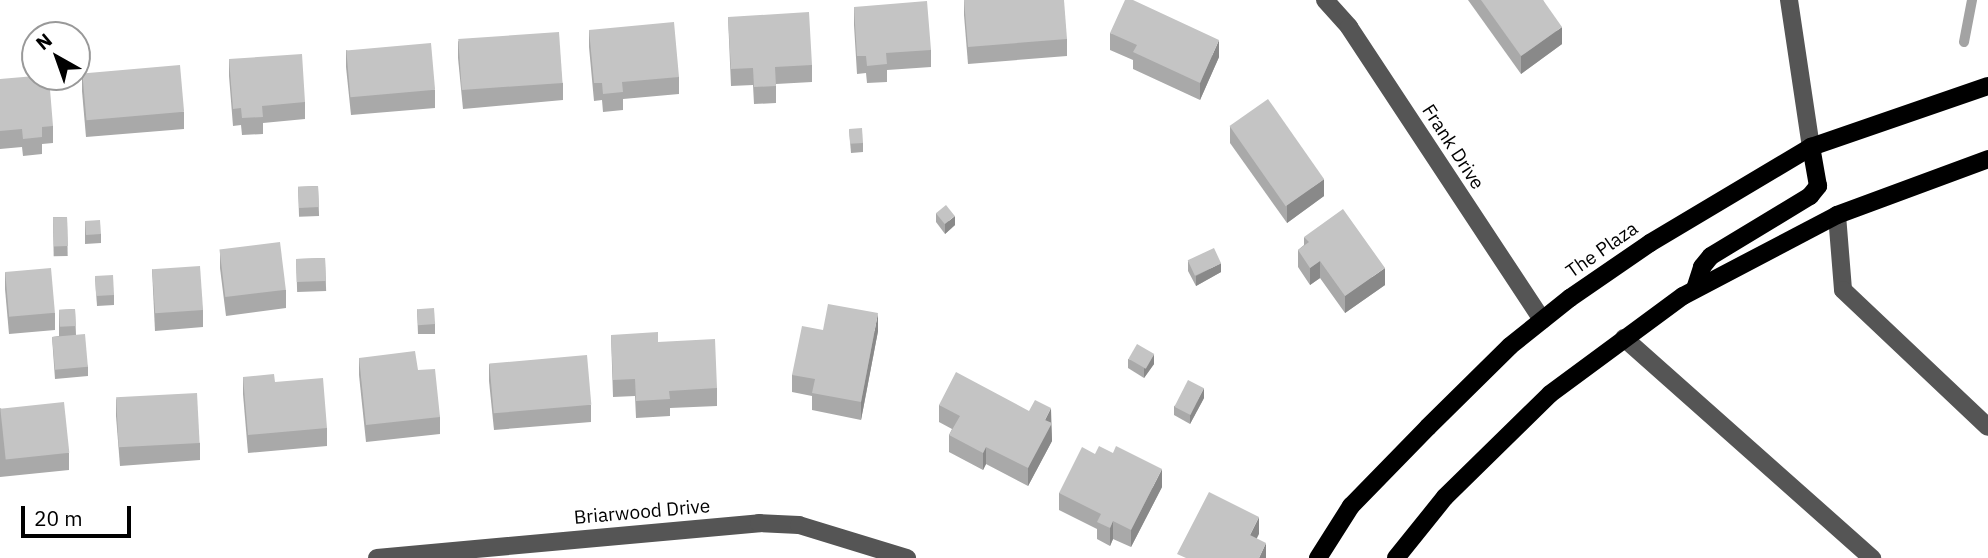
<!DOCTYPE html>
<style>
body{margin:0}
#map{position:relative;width:1988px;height:558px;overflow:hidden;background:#fff;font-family:"IBM Plex Sans",sans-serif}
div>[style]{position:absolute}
.stream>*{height:10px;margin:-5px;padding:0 5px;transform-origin:5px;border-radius:5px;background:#a3a3a3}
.minor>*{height:18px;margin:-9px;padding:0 9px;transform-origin:9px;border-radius:9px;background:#555}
.major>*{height:18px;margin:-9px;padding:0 9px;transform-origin:9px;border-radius:9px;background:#000}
.wall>*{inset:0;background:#a9a9a9;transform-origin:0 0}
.shaded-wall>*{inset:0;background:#898989}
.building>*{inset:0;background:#c4c4c4;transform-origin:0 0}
span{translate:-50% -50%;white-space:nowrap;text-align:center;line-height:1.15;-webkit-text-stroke:6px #fff;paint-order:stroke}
.street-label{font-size:19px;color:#000}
.north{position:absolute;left:21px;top:21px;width:70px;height:70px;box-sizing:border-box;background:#fff;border:2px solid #999;border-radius:50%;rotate:320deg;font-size:19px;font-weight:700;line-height:28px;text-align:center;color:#000}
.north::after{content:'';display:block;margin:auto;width:24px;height:32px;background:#000;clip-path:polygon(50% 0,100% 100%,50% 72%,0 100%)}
.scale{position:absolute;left:21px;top:506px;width:110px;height:32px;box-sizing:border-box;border:4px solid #000;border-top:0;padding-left:9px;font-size:21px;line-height:24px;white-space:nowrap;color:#000;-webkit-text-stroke:5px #fff;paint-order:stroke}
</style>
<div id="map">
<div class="stream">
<div style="left:1964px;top:42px;width:43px;rotate:-79.2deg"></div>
</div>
<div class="minor">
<div style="left:1325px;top:0;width:36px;rotate:48deg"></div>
<div style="left:1349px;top:27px;width:351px;rotate:56.6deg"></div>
<div style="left:1789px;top:0;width:149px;rotate:81.5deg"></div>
<div style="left:1837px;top:215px;width:75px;rotate:85.4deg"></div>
<div style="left:1843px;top:290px;width:199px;rotate:43.4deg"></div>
<div style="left:1624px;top:338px;width:332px;rotate:41.6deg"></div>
<div style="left:377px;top:558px;width:384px;rotate:-5.2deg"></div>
<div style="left:759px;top:523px;width:40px;rotate:2.9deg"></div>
<div style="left:799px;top:525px;width:113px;rotate:17deg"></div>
</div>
<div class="major">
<div style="left:1695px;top:289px;width:23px;rotate:-72deg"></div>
<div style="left:1702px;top:267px;width:14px;rotate:-51deg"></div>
<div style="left:1711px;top:256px;width:116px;rotate:-31.2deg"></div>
<div style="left:1810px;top:196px;width:13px;rotate:-51deg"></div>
<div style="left:1818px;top:186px;width:40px;rotate:-100deg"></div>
<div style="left:1318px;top:558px;width:62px;rotate:-57.6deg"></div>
<div style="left:1351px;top:506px;width:110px;rotate:-45.7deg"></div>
<div style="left:1428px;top:427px;width:115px;rotate:-44.6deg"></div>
<div style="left:1510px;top:346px;width:77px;rotate:-38.7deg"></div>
<div style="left:1570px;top:298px;width:97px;rotate:-34.5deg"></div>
<div style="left:1650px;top:243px;width:187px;rotate:-30.8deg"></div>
<div style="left:1811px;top:147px;width:187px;rotate:-19deg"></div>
<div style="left:1396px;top:558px;width:78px;rotate:-51.2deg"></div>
<div style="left:1445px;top:497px;width:147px;rotate:-44.4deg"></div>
<div style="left:1550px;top:394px;width:165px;rotate:-36.4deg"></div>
<div style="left:1683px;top:296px;width:174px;rotate:-27.7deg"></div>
<div style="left:1837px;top:215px;width:161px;rotate:-20.3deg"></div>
</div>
<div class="wall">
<div style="clip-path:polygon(964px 0,1067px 39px,1067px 56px,968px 64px,964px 15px)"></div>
<div style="clip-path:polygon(1468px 0,1543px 0,1562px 44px,1521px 74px)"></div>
<div style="clip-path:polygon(854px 7px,931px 50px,931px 67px,887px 70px,887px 82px,867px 83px,866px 73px,857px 74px,854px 25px)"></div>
<div style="clip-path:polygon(728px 17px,812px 65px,812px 82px,776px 84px,776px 103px,754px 104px,753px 85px,731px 86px)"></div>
<div style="clip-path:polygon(589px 30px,679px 77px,679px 94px,623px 99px,623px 110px,603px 112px,602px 100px,594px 101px,589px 47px)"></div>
<div style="clip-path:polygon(1110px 33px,1219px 57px,1200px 100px,1133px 69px,1133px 60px,1110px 50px)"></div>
<div style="clip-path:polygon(458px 41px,563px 83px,563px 100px,463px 109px,458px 58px)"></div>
<div style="clip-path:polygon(346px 50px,435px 90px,435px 108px,351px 115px,346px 67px)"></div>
<div style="clip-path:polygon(229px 59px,305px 102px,305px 119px,263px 123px,263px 134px,242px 135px,241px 125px,233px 126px,229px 76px)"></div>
<div style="clip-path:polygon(82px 73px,184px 112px,184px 129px,86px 137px,82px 91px)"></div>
<div style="clip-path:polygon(0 79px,53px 126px,53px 143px,42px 144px,42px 154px,23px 156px,22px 147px,0 149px)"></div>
<div style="clip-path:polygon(1230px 126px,1324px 196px,1287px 223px,1230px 143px)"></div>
<div style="clip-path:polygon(849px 129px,863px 143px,863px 152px,851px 153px)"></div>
<div style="left:318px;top:186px;width:30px;height:20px;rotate:88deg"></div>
<div style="clip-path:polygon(936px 213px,955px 225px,945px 234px,936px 222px)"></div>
<div style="left:67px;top:217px;width:39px;height:14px;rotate:89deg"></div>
<div style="clip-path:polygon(85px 221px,101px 234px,101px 243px,85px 244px)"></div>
<div style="clip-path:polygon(1304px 237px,1385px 285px,1345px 313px,1320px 278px,1310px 285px,1298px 267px,1298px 250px,1304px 245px)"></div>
<div style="clip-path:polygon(220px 251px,286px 290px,286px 308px,226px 316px,220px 268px)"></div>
<div style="left:325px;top:258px;width:33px;height:29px;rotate:88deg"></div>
<div style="clip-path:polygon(1188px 261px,1221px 272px,1196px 286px,1188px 271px)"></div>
<div style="clip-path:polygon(152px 269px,203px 310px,203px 327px,155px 331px)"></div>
<div style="clip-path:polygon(5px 272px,55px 313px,55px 330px,9px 334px,5px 289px)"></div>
<div style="clip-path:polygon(95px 277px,114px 295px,114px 305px,97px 306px)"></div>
<div style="clip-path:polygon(75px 309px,76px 335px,88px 367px,88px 376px,55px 379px,52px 337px,59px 336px,59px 310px)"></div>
<div style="clip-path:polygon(417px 309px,435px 324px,435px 334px,418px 334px)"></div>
<div style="clip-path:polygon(823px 330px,878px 331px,861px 420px,812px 410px,812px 396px,792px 392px,792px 375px)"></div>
<div style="clip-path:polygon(611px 335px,658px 342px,717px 388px,717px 406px,670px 408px,670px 416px,636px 418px,635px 396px,613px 397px)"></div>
<div style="clip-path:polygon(359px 358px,418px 370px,440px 417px,440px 434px,366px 442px,359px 375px)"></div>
<div style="clip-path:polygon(1128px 359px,1154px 364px,1144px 378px,1128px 368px)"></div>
<div style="clip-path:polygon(489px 364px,591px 405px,591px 422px,494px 430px,489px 381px)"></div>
<div style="clip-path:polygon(243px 377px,275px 382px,327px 428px,327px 446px,248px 453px,243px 394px)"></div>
<div style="clip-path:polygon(1204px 398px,1190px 424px,1174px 415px,1174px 406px)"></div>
<div style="clip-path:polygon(116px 399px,200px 443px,200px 460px,120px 466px,116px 416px)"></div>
<div style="clip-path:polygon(939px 405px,1051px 423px,1052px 441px,1028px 486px,986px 464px,983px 470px,949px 452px,949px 435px,952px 429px,939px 422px)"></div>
<div style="clip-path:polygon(0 408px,69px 453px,69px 470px,0 477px)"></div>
<div style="clip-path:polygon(1162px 487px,1131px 547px,1113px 539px,1110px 546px,1097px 539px,1097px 529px,1059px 510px,1059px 493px)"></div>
</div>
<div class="shaded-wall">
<div style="clip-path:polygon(1562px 27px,1562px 44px,1521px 74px,1521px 56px)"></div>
<div style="clip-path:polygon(1219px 40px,1219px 57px,1200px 100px,1200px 83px)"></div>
<div style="clip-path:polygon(1324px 179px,1324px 196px,1287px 223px,1287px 205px)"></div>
<div style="clip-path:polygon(955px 216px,955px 225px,945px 234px,945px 224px)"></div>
<div style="clip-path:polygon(1320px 261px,1320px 278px,1310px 285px,1310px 268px)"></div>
<div style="clip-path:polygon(1221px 263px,1221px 272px,1196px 286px,1196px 276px)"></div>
<div style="clip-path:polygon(1385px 268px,1385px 285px,1345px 313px,1345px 296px)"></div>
<div style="clip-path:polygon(878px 313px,878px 331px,861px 420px,861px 402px)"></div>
<div style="clip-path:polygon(1154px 354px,1154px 364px,1144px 378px,1144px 369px)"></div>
<div style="clip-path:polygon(1204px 388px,1204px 398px,1190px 424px,1190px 414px)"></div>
<div style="clip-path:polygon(1051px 408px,1052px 441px,1028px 486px,1028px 468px,1045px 420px)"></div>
<div style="clip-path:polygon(986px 447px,986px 464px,983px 470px,983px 453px)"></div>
<div style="clip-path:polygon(1162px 469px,1162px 487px,1131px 547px,1131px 530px)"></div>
<div style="clip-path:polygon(1259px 517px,1259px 534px,1250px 552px,1250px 535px)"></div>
<div style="clip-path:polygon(1113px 521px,1113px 539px,1110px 546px,1110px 528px)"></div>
<div style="clip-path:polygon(1266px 543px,1266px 558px,1259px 558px)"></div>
</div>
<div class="building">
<div style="clip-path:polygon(964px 0,1064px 0,1067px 39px,968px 47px)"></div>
<div style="clip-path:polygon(1125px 0,1133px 0,1219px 40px,1200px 83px,1133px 52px,1137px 45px,1110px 33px)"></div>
<div style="clip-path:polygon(1481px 0,1543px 0,1562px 27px,1521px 56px)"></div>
<div style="clip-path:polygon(927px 1px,931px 50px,886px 53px,887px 64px,867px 66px,866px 56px,857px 56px,854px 7px)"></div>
<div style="clip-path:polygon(809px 12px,812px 65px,775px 67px,776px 86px,754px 87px,753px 68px,731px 69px,728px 17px)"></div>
<div style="clip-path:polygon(674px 22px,679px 77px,622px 82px,623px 92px,603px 94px,602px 83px,594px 83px,589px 30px)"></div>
<div style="left:559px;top:32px;width:51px;height:101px;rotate:86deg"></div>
<div style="left:431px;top:43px;width:47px;height:85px;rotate:85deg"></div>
<div style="clip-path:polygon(302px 54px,305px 102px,262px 106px,263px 117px,242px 118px,241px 108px,233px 109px,229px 59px)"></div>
<div style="left:180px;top:65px;width:47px;height:98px;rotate:85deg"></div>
<div style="clip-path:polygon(35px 76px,49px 77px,53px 126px,42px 127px,42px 137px,23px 139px,22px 129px,0 131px,0 79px)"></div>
<div style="left:1268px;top:99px;width:98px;height:47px;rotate:55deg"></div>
<div style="left:862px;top:128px;width:15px;height:13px;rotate:86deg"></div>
<div style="left:318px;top:186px;width:21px;height:20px;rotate:87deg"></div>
<div style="left:946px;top:205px;width:14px;height:13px;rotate:51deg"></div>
<div style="clip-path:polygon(1343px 209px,1385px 268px,1345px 296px,1320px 261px,1310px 268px,1298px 250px,1309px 242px,1304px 237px)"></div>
<div style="left:67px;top:217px;width:29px;height:14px;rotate:88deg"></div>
<div style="left:100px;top:220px;width:14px;height:15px;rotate:86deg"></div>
<div style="left:280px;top:242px;width:48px;height:61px;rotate:83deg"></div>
<div style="left:1214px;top:248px;width:17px;height:29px;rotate:65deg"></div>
<div style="left:325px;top:258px;width:23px;height:29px;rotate:88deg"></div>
<div style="left:200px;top:266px;width:44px;height:48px;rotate:86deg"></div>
<div style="left:51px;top:268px;width:45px;height:46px;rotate:85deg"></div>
<div style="left:113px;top:275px;width:20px;height:18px;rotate:87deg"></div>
<div style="clip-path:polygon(828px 304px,878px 313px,861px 402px,812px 393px,815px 379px,792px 375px,802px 326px,823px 330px)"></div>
<div style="left:434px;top:308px;width:16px;height:17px;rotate:86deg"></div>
<div style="left:75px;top:309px;width:17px;height:16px;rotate:87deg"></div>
<div style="clip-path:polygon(658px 332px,658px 342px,715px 339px,717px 388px,669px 391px,670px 399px,636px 401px,635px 379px,613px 380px,611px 335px)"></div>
<div style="left:85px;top:334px;width:33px;height:33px;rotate:85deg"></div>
<div style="left:1137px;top:344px;width:20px;height:17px;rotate:30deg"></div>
<div style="clip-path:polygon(415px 351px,418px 370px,435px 369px,440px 417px,366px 425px,359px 358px)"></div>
<div style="left:587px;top:355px;width:50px;height:98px;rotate:85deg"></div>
<div style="clip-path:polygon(956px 372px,1029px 411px,1035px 400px,1051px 408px,1045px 420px,1052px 423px,1028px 468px,986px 447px,983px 453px,949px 435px,960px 416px,939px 405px)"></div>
<div style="clip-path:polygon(274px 374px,275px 382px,323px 378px,327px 428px,248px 435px,243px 377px)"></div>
<div style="left:1188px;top:380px;width:18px;height:30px;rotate:27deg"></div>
<div style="left:197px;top:393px;width:50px;height:81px;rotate:87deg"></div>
<div style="left:64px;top:402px;width:51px;height:64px;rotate:84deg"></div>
<div style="clip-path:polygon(1099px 446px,1113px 453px,1116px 446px,1162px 469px,1131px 530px,1113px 521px,1110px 528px,1097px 522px,1101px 514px,1059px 493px,1082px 447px,1095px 454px)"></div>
<div style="clip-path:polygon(1209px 492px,1259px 517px,1250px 535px,1266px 543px,1259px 558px,1186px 558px,1177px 554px)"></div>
</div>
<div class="street-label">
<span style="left:1453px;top:147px;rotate:57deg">Frank Drive</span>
<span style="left:1602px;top:250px;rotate:-35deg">The Plaza</span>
<span style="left:642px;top:512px;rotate:-5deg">Briarwood Drive</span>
</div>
<div class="north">N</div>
<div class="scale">20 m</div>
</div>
